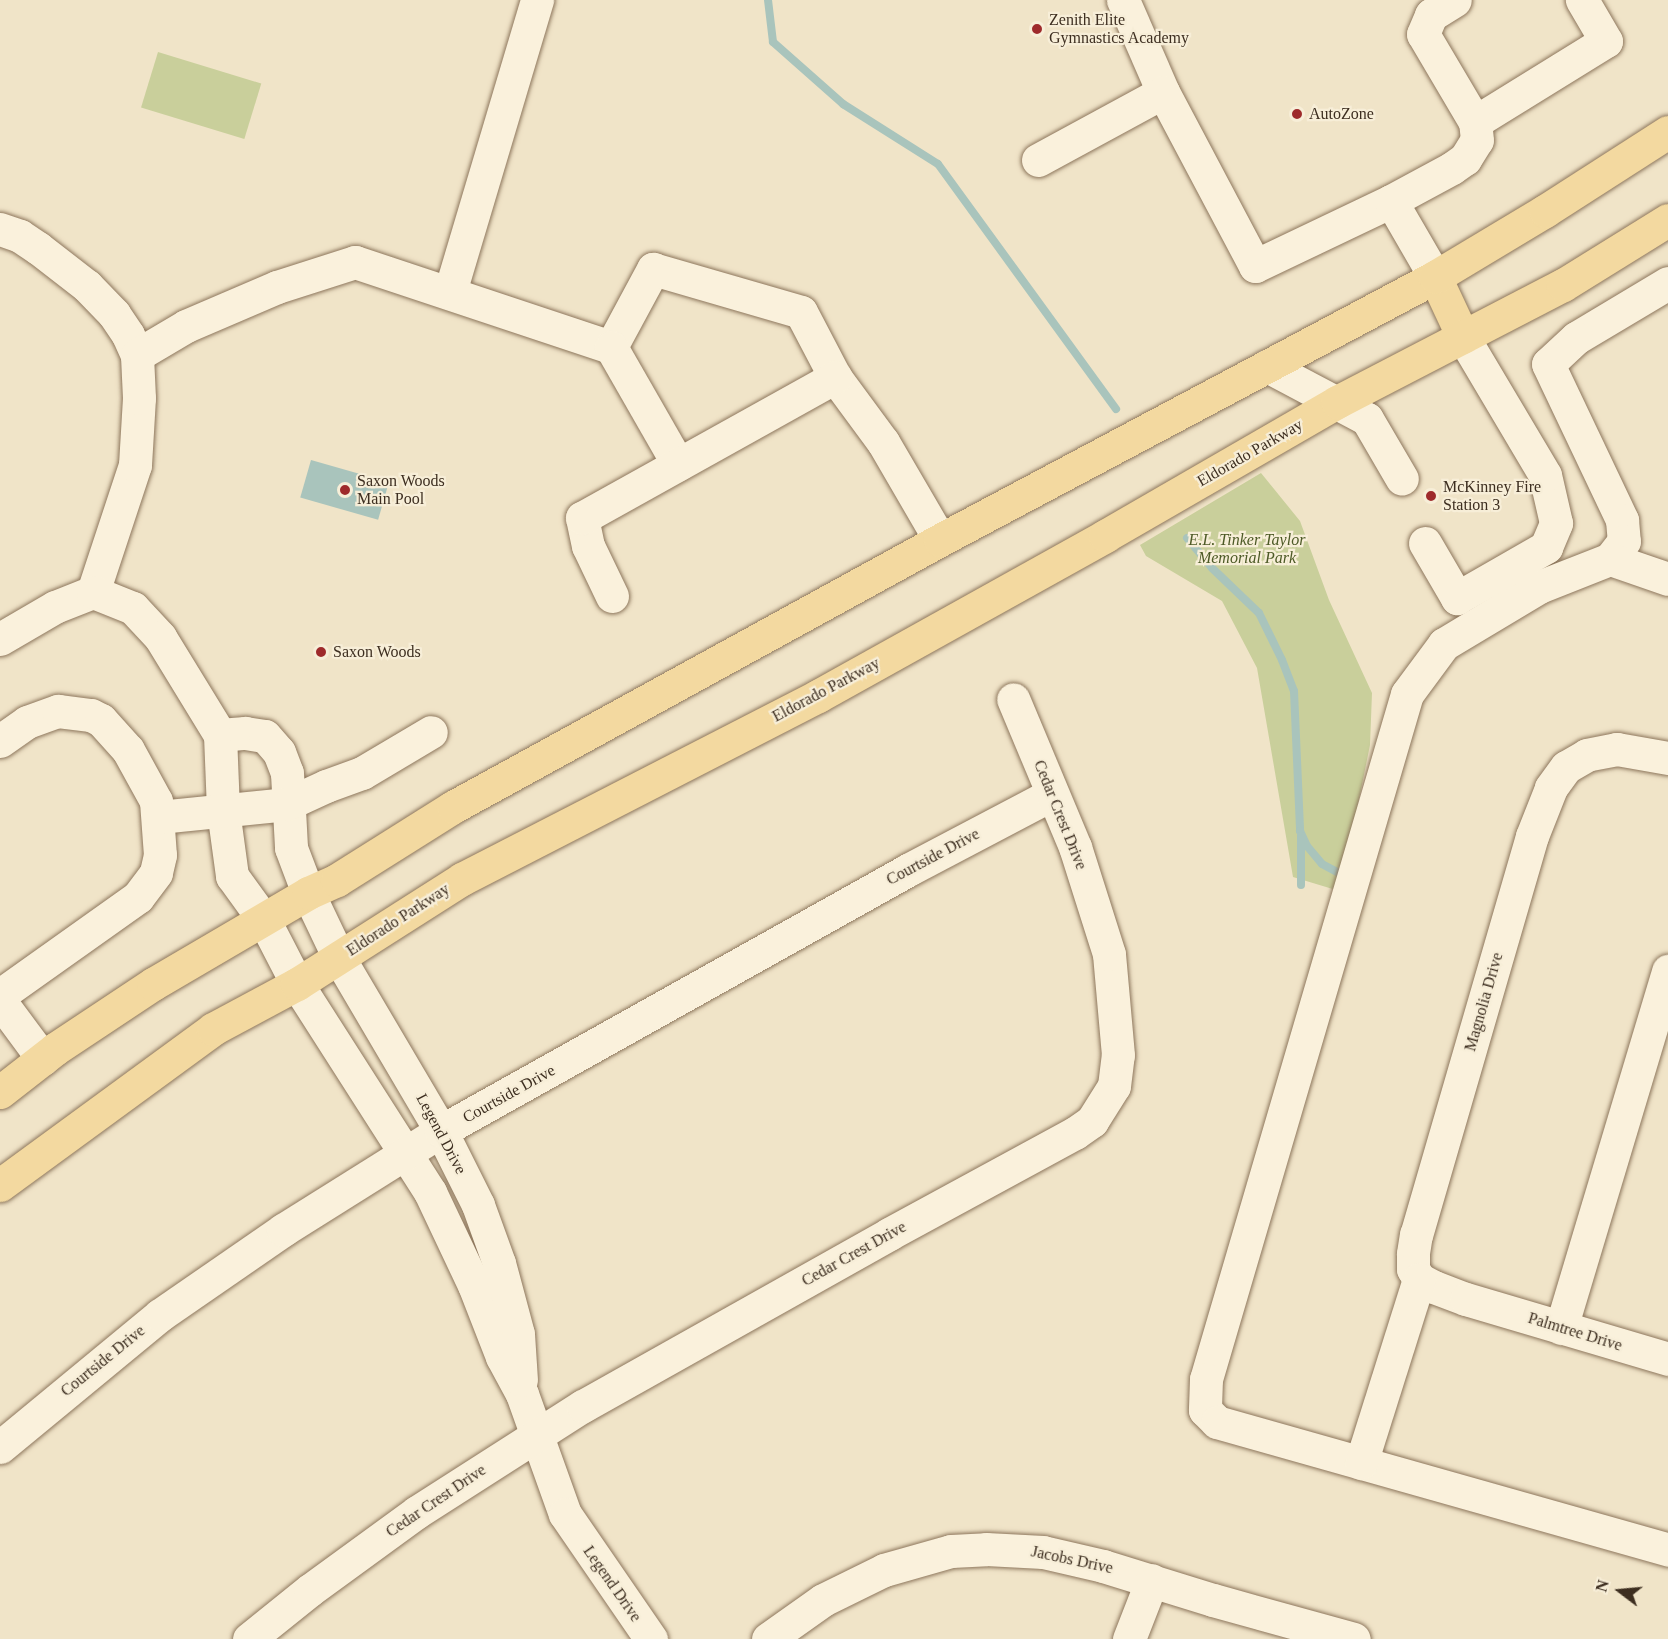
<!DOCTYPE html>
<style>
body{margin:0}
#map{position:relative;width:1668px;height:1639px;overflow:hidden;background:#f0e4c8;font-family:Georgia,serif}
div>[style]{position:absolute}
.green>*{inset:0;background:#c9cf9b;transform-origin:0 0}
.water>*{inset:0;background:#a9c4bc;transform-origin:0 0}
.stream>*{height:8px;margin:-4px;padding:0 4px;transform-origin:4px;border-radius:4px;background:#a9c4bc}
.roads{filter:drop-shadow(0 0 2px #8d765c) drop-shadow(0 0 2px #8d765c)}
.minor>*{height:33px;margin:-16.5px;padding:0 16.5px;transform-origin:16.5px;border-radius:16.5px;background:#faf1dc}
.major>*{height:33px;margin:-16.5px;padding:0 16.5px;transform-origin:16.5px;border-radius:16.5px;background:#f3d9a0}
.dots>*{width:16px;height:16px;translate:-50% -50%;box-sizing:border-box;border:3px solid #f7eed8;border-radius:50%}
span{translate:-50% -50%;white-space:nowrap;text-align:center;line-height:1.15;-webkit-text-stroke:4.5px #f7eed8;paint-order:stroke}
.poi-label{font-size:16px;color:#3d2e20}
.left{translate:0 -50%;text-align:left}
.street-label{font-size:16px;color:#3d2e20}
.park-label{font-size:16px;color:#4d5a26;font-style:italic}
.north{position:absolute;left:1590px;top:1561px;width:60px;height:60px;-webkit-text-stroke:4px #f7eed8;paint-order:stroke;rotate:286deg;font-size:16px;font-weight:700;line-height:24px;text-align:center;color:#3d2e20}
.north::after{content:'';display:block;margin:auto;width:21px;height:27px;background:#3d2e20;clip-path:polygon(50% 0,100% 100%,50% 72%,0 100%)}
</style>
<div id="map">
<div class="green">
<div style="left:158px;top:52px;width:108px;height:58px;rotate:17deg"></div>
<div style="clip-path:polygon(1261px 473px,1300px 521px,1329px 600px,1372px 693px,1370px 745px,1357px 809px,1336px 890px,1293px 877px,1257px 668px,1222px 601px,1146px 556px,1140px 545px)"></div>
</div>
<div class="water">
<div style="left:311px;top:460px;width:81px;height:39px;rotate:16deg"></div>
</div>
<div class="stream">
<div style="left:768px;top:0;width:42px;rotate:83.2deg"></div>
<div style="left:773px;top:42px;width:94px;rotate:41.5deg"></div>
<div style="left:843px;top:104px;width:112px;rotate:32.3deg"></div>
<div style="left:938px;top:164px;width:303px;rotate:54deg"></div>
<div style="left:1187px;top:538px;width:39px;rotate:50deg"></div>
<div style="left:1212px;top:568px;width:65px;rotate:43.8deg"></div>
<div style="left:1259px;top:613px;width:52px;rotate:63.9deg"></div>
<div style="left:1282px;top:660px;width:33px;rotate:69deg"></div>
<div style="left:1294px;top:691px;width:140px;rotate:87.5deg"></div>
<div style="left:1300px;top:831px;width:17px;rotate:65deg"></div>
<div style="left:1307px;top:846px;width:23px;rotate:50deg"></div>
<div style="left:1322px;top:864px;width:21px;rotate:28deg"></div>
<div style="left:1301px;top:836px;width:49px;rotate:90deg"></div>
</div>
<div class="roads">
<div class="minor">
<div style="left:1123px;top:0;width:100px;rotate:66.5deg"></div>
<div style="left:1163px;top:92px;width:197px;rotate:62.1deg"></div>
<div style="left:1255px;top:266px;width:151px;rotate:-25.5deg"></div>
<div style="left:1391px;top:201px;width:88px;rotate:59.9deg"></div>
<div style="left:1475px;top:122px;width:154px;rotate:-31.7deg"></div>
<div style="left:1606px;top:41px;width:48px;rotate:-120.3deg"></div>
<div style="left:1038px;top:160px;width:142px;rotate:-28.5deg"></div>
<div style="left:1391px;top:201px;width:69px;rotate:-28.4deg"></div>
<div style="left:1452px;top:168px;width:16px;rotate:-35deg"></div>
<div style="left:1465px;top:159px;width:22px;rotate:-58deg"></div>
<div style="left:1477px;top:140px;width:18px;rotate:-96deg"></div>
<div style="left:1475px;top:122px;width:102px;rotate:-120.6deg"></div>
<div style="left:1423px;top:34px;width:21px;rotate:-67deg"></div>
<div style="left:1431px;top:15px;width:28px;rotate:-32deg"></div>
<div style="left:0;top:229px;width:21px;rotate:19deg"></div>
<div style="left:20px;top:236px;width:22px;rotate:34deg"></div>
<div style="left:38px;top:248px;width:62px;rotate:37.8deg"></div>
<div style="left:87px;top:286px;width:39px;rotate:46deg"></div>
<div style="left:114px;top:314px;width:25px;rotate:56deg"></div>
<div style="left:128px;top:335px;width:22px;rotate:66deg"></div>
<div style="left:1668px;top:283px;width:107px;rotate:149.1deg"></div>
<div style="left:1576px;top:338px;width:38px;rotate:137deg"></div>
<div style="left:1548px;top:364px;width:173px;rotate:64.6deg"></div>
<div style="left:1622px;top:520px;width:21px;rotate:85deg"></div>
<div style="left:1624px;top:541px;width:23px;rotate:128deg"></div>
<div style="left:1610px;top:559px;width:76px;rotate:158.5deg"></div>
<div style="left:1539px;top:587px;width:111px;rotate:149deg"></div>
<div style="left:1444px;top:644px;width:62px;rotate:126.5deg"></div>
<div style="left:1407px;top:694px;width:714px;rotate:106.35deg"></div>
<div style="left:1206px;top:1379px;width:31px;rotate:92deg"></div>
<div style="left:1205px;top:1410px;width:17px;rotate:45deg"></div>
<div style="left:1217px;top:1422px;width:469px;rotate:15.8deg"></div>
<div style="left:450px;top:292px;width:305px;rotate:-73.4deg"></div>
<div style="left:611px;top:347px;width:89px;rotate:-61.7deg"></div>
<div style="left:653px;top:269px;width:154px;rotate:16.2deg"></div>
<div style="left:801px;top:312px;width:73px;rotate:62.4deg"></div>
<div style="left:835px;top:377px;width:81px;rotate:53.6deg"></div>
<div style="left:883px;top:442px;width:113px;rotate:59.8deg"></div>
<div style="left:1267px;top:366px;width:113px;rotate:27.9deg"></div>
<div style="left:1367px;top:419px;width:69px;rotate:59.7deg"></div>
<div style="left:1425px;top:543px;width:64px;rotate:59.8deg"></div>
<div style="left:1457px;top:598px;width:103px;rotate:-29.8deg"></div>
<div style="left:1546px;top:547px;width:26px;rotate:-67deg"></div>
<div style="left:1556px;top:523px;width:49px;rotate:-102.9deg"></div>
<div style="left:1545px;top:475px;width:161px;rotate:-120.7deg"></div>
<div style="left:1610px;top:559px;width:61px;rotate:19deg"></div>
<div style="left:93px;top:592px;width:134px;rotate:-71.7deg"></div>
<div style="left:135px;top:465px;width:67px;rotate:-86.6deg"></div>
<div style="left:139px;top:398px;width:43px;rotate:-92.7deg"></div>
<div style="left:137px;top:355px;width:57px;rotate:-30.6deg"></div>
<div style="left:186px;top:326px;width:99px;rotate:-23.2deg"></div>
<div style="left:277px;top:287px;width:82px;rotate:-17.8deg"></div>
<div style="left:355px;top:262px;width:270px;rotate:18.4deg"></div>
<div style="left:611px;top:347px;width:135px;rotate:60.2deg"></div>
<div style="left:612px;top:596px;width:55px;rotate:-115.6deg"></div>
<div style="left:588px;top:546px;width:29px;rotate:-102deg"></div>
<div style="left:582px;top:518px;width:290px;rotate:-29.1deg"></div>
<div style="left:0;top:639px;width:64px;rotate:-30.2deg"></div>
<div style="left:55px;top:607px;width:41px;rotate:-21.5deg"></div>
<div style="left:93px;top:592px;width:43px;rotate:21.8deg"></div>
<div style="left:133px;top:608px;width:40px;rotate:47deg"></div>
<div style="left:160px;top:637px;width:115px;rotate:58.5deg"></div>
<div style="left:220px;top:735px;width:75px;rotate:87.7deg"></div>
<div style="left:223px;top:810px;width:67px;rotate:82.2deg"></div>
<div style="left:232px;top:876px;width:54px;rotate:54deg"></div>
<div style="left:264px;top:920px;width:72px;rotate:62.7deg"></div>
<div style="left:297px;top:984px;width:247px;rotate:57.4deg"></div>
<div style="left:430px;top:1192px;width:103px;rotate:64.7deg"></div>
<div style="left:474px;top:1285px;width:77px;rotate:68.7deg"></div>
<div style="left:502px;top:1357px;width:42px;rotate:61.6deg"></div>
<div style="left:522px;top:1394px;width:127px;rotate:70.3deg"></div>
<div style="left:565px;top:1514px;width:152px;rotate:55.5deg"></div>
<div style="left:220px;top:735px;width:25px;rotate:-5deg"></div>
<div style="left:245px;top:733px;width:20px;rotate:9deg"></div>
<div style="left:265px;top:736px;width:21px;rotate:49deg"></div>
<div style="left:279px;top:752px;width:22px;rotate:69deg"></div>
<div style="left:287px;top:773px;width:75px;rotate:86.9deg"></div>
<div style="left:291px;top:848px;width:48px;rotate:69.3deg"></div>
<div style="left:308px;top:893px;width:72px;rotate:64.5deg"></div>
<div style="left:339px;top:958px;width:201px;rotate:59.5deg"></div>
<div style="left:441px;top:1131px;width:83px;rotate:63.4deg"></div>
<div style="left:478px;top:1205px;width:62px;rotate:70.1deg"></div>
<div style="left:499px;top:1263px;width:73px;rotate:75deg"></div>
<div style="left:518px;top:1334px;width:46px;rotate:86.3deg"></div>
<div style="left:0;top:741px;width:33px;rotate:-35deg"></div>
<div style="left:27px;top:722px;width:33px;rotate:-20deg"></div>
<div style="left:58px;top:711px;width:33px;rotate:7deg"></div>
<div style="left:91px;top:715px;width:11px;rotate:27deg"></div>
<div style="left:101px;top:720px;width:40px;rotate:48deg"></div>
<div style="left:128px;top:750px;width:58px;rotate:61.2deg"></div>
<div style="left:156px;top:801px;width:54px;rotate:85.8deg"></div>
<div style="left:160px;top:855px;width:18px;rotate:103deg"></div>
<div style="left:156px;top:873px;width:30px;rotate:127deg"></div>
<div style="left:138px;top:897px;width:169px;rotate:144.6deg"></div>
<div style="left:1668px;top:758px;width:52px;rotate:-170deg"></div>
<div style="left:1617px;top:749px;width:31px;rotate:169deg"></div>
<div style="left:1587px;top:755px;width:24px;rotate:150deg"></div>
<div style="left:1566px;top:767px;width:26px;rotate:126deg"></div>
<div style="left:1551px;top:788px;width:52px;rotate:111.6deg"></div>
<div style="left:1532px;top:836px;width:415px;rotate:106.2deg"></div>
<div style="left:1416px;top:1234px;width:20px;rotate:99deg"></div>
<div style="left:1413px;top:1254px;width:15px;rotate:90deg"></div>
<div style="left:1413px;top:1269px;width:12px;rotate:59deg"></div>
<div style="left:1419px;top:1279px;width:17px;rotate:28deg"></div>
<div style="left:1434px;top:1287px;width:34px;rotate:21deg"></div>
<div style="left:1466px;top:1299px;width:211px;rotate:16.5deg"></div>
<div style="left:159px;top:817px;width:129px;rotate:-5.8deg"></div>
<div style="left:287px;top:804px;width:43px;rotate:-24.8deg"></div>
<div style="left:326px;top:786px;width:38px;rotate:-20deg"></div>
<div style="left:362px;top:773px;width:80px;rotate:-30.7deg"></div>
<div style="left:0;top:1001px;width:72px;rotate:53.4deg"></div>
<div style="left:1561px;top:1328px;width:373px;rotate:-73.3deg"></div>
<div style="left:0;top:1447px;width:207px;rotate:-39.5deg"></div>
<div style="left:160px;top:1315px;width:150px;rotate:-34.6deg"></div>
<div style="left:283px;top:1230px;width:186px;rotate:-32.1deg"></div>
<div style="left:441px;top:1131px;width:535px;rotate:-29.2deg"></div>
<div style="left:908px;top:870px;width:163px;rotate:-27.8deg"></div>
<div style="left:1361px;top:1463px;width:193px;rotate:-72.5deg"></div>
<div style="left:249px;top:1639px;width:78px;rotate:-38.8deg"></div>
<div style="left:310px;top:1590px;width:132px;rotate:-36.1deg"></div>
<div style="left:417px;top:1512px;width:197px;rotate:-32.6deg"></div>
<div style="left:583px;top:1406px;width:351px;rotate:-29.3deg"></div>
<div style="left:889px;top:1234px;width:212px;rotate:-28.5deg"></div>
<div style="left:1075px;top:1133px;width:21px;rotate:-35deg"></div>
<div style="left:1092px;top:1121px;width:41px;rotate:-57.8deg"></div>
<div style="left:1114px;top:1086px;width:31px;rotate:-83deg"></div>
<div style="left:1118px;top:1055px;width:101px;rotate:-95.1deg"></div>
<div style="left:1109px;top:954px;width:112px;rotate:-107.6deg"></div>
<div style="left:1075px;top:847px;width:160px;rotate:-112.7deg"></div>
<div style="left:768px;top:1639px;width:67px;rotate:-35.3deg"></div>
<div style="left:823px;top:1600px;width:68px;rotate:-26.2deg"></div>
<div style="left:884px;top:1570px;width:70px;rotate:-15.8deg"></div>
<div style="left:951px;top:1551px;width:35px;rotate:-3deg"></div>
<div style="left:986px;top:1549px;width:57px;rotate:3deg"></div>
<div style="left:1043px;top:1552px;width:62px;rotate:13.1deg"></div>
<div style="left:1103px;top:1566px;width:115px;rotate:17.2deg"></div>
<div style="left:1213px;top:1600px;width:146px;rotate:15.5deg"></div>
<div style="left:1129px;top:1639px;width:63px;rotate:-68.7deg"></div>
</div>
<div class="major">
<div style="left:1435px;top:277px;width:66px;rotate:65deg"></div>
<div style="left:0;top:1092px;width:70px;rotate:-38deg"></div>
<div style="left:55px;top:1049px;width:118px;rotate:-33.6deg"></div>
<div style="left:153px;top:984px;width:180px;rotate:-30.4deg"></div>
<div style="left:308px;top:893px;width:32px;rotate:-24deg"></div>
<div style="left:337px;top:880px;width:137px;rotate:-32.2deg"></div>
<div style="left:453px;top:807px;width:555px;rotate:-28.73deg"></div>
<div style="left:940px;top:540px;width:561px;rotate:-27.98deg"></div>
<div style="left:1435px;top:277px;width:128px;rotate:-31deg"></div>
<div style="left:1545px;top:211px;width:146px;rotate:-32.7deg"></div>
<div style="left:0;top:1185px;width:264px;rotate:-36.2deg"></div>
<div style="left:213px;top:1029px;width:95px;rotate:-28.2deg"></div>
<div style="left:297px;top:984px;width:196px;rotate:-32.5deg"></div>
<div style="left:462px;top:879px;width:400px;rotate:-27.2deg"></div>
<div style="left:818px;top:696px;width:329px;rotate:-29.1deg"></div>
<div style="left:1105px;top:536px;width:268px;rotate:-30deg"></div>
<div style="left:1337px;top:402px;width:254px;rotate:-27.4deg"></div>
<div style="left:1563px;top:285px;width:123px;rotate:-31.8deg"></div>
</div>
</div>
<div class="dots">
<div style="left:1037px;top:29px;background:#9e2a2b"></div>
<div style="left:1297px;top:114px;background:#9e2a2b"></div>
<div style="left:345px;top:490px;background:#9e2a2b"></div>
<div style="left:1431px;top:496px;background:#9e2a2b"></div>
<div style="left:321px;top:652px;background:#9e2a2b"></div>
</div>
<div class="poi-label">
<span class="left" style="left:1049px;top:29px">Zenith Elite<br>Gymnastics Academy</span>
<span class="left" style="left:1309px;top:114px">AutoZone</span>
<span class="left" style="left:357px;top:490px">Saxon Woods<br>Main Pool</span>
<span class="left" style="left:1443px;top:496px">McKinney Fire<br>Station 3</span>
<span class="left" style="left:333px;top:652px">Saxon Woods</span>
</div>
<div class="street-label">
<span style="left:1250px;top:453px;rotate:-30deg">Eldorado Parkway</span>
<span style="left:826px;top:690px;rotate:-28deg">Eldorado Parkway</span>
<span style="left:1060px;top:815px;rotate:68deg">Cedar Crest Drive</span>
<span style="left:933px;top:857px;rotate:-28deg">Courtside Drive</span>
<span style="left:398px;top:920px;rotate:-33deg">Eldorado Parkway</span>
<span style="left:1484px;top:1002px;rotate:-74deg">Magnolia Drive</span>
<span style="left:509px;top:1094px;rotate:-29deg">Courtside Drive</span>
<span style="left:441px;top:1134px;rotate:62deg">Legend Drive</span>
<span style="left:854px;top:1254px;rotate:-29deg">Cedar Crest Drive</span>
<span style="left:1575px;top:1332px;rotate:17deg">Palmtree Drive</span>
<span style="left:103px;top:1361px;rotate:-39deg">Courtside Drive</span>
<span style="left:436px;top:1501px;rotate:-34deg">Cedar Crest Drive</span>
<span style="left:1072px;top:1560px;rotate:12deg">Jacobs Drive</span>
<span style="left:612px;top:1584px;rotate:55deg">Legend Drive</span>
</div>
<div class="park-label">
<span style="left:1247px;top:549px">E.L. Tinker Taylor<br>Memorial Park</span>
</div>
<div class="north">N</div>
</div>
